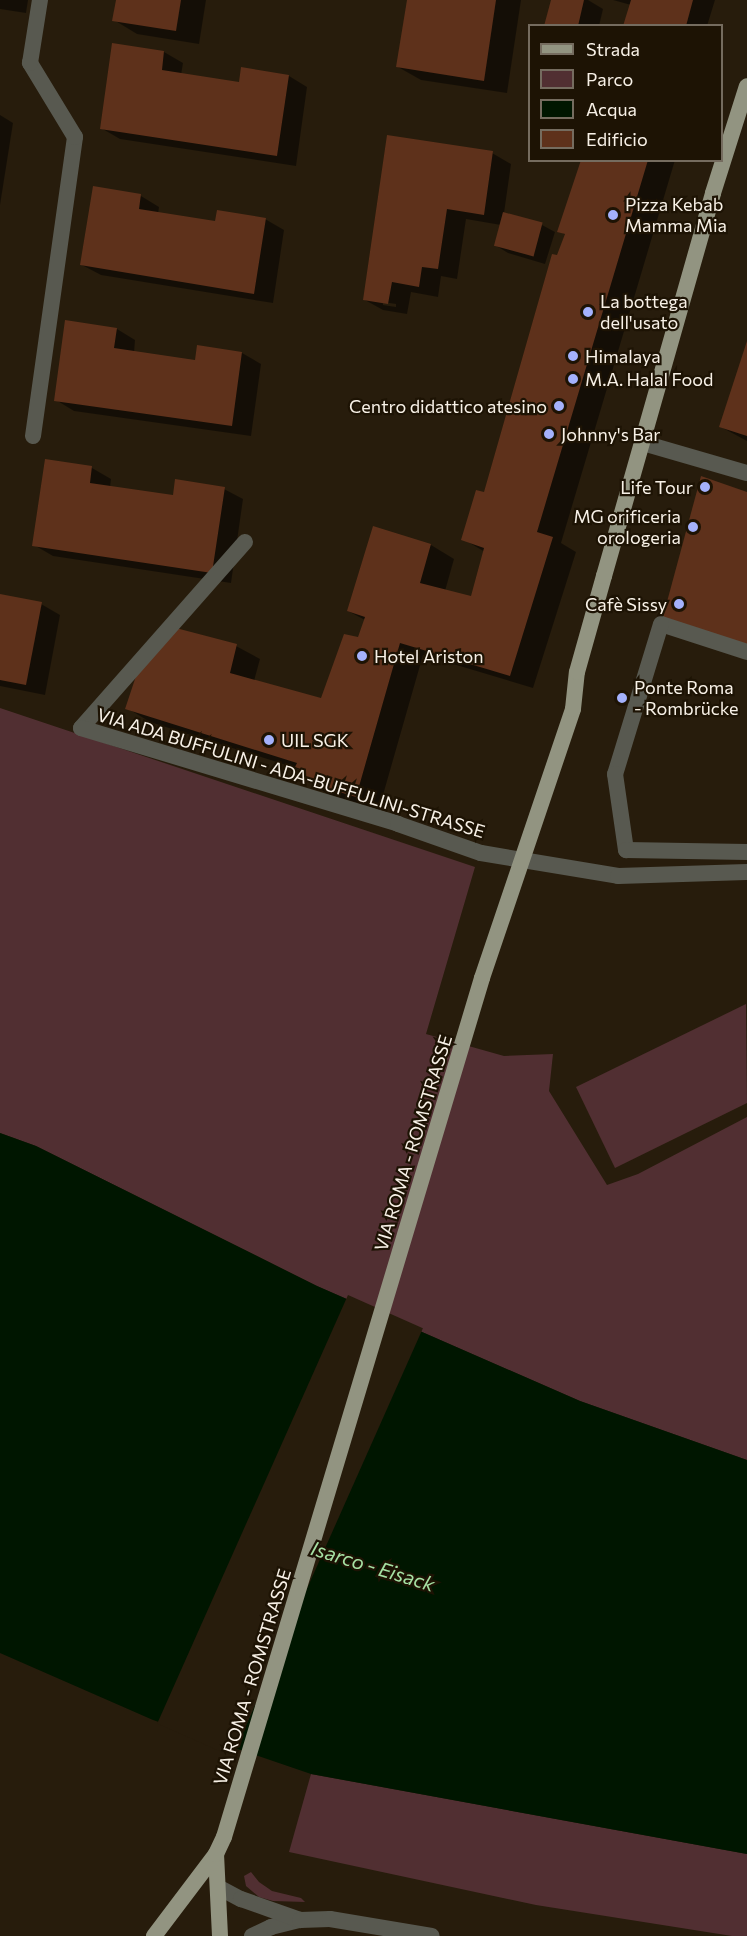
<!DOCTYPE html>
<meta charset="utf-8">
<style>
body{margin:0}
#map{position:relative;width:747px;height:1936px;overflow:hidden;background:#271c0c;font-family:Commissioner,sans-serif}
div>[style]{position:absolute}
.green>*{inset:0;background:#512f32}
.water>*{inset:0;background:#001600}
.pier>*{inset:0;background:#271c0c;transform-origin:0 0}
.shadow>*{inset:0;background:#0007}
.building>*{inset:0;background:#5e311b;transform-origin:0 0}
.service>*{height:16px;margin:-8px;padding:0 8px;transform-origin:8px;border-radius:8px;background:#585950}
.pedestrian>*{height:16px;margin:-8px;padding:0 8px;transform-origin:8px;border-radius:8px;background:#585950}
.minor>*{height:16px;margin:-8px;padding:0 8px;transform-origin:8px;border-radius:8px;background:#585950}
.tertiary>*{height:16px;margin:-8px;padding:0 8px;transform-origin:8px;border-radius:8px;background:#585950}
.primary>*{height:16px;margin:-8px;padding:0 8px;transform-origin:8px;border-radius:8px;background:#929481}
.dots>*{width:16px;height:16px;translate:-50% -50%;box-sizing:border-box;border:3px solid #1d1304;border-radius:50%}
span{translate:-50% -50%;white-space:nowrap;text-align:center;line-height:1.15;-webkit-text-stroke:4.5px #1d1304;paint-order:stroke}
.poi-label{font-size:18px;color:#f8f1e7}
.left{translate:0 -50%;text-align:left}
.right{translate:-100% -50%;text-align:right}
.street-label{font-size:18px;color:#f8f1e7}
.water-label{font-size:20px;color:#a6e1a4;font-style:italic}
.legend{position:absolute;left:528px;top:24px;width:195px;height:138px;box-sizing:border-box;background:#1d1304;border:2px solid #756c5f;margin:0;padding:8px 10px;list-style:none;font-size:18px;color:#f8f1e7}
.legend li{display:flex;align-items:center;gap:12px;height:30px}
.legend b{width:30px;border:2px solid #756c5f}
</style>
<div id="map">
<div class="green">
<div style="clip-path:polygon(0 708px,475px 867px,426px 1034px,504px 1056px,553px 1054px,549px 1091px,607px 1185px,638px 1174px,747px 1117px,747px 1460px,580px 1401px,317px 1286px,36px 1146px,0 1133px)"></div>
<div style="clip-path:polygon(746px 1004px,747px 1103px,615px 1168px,576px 1087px)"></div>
<div style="clip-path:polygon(311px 1774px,747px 1854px,747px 1936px,732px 1936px,536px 1905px,289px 1852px)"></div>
<div style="clip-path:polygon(251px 1872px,259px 1882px,272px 1891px,301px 1898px,305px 1902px,273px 1901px,259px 1897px,246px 1886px,244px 1876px)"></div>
</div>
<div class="water">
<div style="clip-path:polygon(0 1133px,36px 1146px,317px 1286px,580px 1401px,747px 1460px,747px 1854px,311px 1774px,153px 1720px,0 1653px)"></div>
</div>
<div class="pier">
<div style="left:348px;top:1295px;width:82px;height:469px;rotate:24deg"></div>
</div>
<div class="shadow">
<div style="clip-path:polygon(0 0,28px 0,26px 13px,0 9px)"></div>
<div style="clip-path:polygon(117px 0,206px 0,199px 44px,137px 34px,114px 20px)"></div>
<div style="clip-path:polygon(408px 0,521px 0,507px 93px,421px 80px,398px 67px)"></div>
<div style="clip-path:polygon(553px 0,588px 0,603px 9px,599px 26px,546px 26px)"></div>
<div style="clip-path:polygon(613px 0,715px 0,707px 26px,625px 26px,631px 5px)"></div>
<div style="clip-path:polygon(114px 45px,164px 52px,183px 63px,181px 75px,240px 84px,289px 76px,307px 87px,296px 166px,120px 139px,101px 128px)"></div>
<div style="clip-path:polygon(0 115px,13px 123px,0 205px)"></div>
<div style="clip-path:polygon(evenodd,492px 153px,511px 164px,504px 213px,542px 225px,555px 232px,545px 264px,508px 253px,495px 245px,501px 225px,466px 219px,457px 279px,441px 276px,438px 297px,411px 292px,407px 314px,383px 310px,365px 300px,492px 153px,383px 302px,396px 304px,396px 307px,383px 305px,383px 302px)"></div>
<div style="clip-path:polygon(582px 160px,675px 160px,561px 543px,576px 552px,533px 688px,423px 655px,379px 809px,328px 794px,305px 780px,308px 773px,302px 770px,150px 722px,127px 708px,236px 646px,260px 659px,254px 681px,322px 699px,359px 639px,365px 620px,348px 611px,374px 528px,431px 545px,454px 559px,445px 591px,472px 598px,485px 552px,463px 539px,485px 494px,566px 235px,559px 231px)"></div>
<div style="clip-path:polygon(141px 196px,159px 207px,158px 214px,216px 223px,265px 219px,284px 230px,273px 303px,101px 275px,82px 265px)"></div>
<div style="clip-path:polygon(117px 329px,135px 340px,134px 353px,196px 362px,198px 347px,242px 353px,261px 364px,251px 436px,74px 411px,56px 400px)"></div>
<div style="clip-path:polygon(747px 344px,747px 441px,721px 427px)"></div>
<div style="clip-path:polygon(46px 461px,92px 468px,111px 479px,110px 487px,174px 497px,224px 489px,243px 499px,231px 583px,53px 556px,34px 545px)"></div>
<div style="clip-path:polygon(0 596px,41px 604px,60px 615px,45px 695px,0 686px)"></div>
</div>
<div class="building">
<div style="clip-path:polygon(116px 0,181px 0,176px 31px,112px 21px)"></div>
<div style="clip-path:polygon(407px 0,496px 0,484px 81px,396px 67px)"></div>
<div style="clip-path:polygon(551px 0,584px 0,578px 26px,544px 26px)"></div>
<div style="clip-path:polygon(631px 0,693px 0,686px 26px,623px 26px)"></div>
<div style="clip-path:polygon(112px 43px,164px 51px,162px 70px,239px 82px,241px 67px,289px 75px,277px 156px,100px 129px)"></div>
<div style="clip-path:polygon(387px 135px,493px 151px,484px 215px,447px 209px,438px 269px,422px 267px,419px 287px,392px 282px,388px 304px,363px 300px)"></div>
<div style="clip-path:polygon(581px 160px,648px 160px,537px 532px,553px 537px,510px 676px,400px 643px,356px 797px,303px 781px,306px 771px,295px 767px,297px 763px,125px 709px,136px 676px,172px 627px,237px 644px,230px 673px,321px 698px,344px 634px,358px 637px,365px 617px,347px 611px,373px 526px,431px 544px,420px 583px,471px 596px,484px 548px,461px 540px,476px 490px,484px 492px,552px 254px,557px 255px,565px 234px,557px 232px)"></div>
<div style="clip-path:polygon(93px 186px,141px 194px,139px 209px,215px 221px,217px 210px,266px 218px,254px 294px,80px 265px)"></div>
<div style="left:503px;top:212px;width:41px;height:35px;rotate:15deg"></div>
<div style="clip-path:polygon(65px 320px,117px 328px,114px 348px,195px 360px,197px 345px,242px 352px,232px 426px,54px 401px)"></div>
<div style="clip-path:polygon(747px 341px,747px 436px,719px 427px)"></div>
<div style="clip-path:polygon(45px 459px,92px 466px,90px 483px,173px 495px,175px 479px,225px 487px,212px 573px,32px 546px)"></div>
<div style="clip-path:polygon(701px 476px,747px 492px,747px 652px,661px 624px)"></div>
<div style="clip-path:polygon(0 594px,42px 602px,26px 685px,0 680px)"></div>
</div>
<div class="service">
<div style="left:33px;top:436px;width:302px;rotate:-82deg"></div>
<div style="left:75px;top:137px;width:87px;rotate:-121.3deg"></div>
<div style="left:30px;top:63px;width:64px;rotate:-81deg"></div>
<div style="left:643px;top:443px;width:108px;rotate:16.1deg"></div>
<div style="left:252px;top:1936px;width:21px;rotate:-25deg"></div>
<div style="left:271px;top:1927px;width:30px;rotate:-14deg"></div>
</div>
<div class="pedestrian">
<div style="left:747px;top:652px;width:90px;rotate:-162deg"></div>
<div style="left:661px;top:624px;width:157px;rotate:107deg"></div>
<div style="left:615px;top:774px;width:77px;rotate:81.8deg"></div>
<div style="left:626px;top:850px;width:121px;rotate:0.9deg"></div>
</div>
<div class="minor">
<div style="left:245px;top:542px;width:248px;rotate:131.4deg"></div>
<div style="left:81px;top:728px;width:331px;rotate:16.8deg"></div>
<div style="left:398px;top:824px;width:88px;rotate:19.3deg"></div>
<div style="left:481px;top:853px;width:139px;rotate:9.5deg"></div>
<div style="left:618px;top:876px;width:129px;rotate:-1.8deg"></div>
</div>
<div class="tertiary">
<div style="left:218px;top:1887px;width:26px;rotate:28deg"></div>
<div style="left:241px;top:1899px;width:63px;rotate:19.6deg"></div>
<div style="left:300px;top:1920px;width:30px;rotate:-2deg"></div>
<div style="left:330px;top:1919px;width:103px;rotate:9.5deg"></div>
</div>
<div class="primary">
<div style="left:216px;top:1854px;width:82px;rotate:87.2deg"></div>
<div style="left:154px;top:1936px;width:103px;rotate:-52.9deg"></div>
<div style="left:216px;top:1854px;width:19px;rotate:-65deg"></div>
<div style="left:224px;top:1837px;width:897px;rotate:-73.28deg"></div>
<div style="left:482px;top:978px;width:284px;rotate:-71.3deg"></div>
<div style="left:573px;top:709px;width:37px;rotate:-84deg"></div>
<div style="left:577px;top:672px;width:100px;rotate:-74.3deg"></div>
<div style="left:604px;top:576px;width:398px;rotate:-74.1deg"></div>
<div style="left:713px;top:193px;width:112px;rotate:-72.4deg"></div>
</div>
<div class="dots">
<div style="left:613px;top:215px;background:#a4b1fc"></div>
<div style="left:588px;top:312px;background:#a4b1fc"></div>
<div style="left:573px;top:356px;background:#a4b1fc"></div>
<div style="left:573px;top:379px;background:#a4b1fc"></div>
<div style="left:559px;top:406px;background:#a4b1fc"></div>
<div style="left:549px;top:434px;background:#a4b1fc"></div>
<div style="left:705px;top:487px;background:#a4b1fc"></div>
<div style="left:693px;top:527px;background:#a4b1fc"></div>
<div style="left:679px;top:604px;background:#a4b1fc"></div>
<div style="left:362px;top:656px;background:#a4b1fc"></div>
<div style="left:622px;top:698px;background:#a4b1fc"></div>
<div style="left:269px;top:740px;background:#a4b1fc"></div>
</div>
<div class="poi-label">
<span class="left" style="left:625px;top:215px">Pizza Kebab<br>Mamma Mia</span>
<span class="left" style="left:600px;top:312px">La bottega<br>dell'usato</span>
<span class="left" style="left:585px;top:356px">Himalaya</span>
<span class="left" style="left:585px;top:379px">M.A. Halal Food</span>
<span class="right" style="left:547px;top:406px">Centro didattico atesino</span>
<span class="left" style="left:561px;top:434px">Johnny's Bar</span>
<span class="right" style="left:693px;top:487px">Life Tour</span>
<span class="right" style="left:681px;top:527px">MG orificeria<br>orologeria</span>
<span class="right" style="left:667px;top:604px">Cafè Sissy</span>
<span class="left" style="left:374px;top:656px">Hotel Ariston</span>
<span class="left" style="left:634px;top:698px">Ponte Roma<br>- Rombrücke</span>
<span class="left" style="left:281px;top:740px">UIL SGK</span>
</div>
<div class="street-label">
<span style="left:291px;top:773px;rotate:17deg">VIA ADA BUFFULINI - ADA-BUFFULINI-STRASSE</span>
<span style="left:413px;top:1143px;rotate:-73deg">VIA ROMA - ROMSTRASSE</span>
<span style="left:252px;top:1677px;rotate:-73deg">VIA ROMA - ROMSTRASSE</span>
</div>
<div class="water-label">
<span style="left:373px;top:1566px;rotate:17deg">Isarco - Eisack</span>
</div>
<ul class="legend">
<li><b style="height:8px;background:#929481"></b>Strada</li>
<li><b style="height:16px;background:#512f32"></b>Parco</li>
<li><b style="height:16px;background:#001600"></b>Acqua</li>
<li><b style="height:16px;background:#5e311b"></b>Edificio</li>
</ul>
</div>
